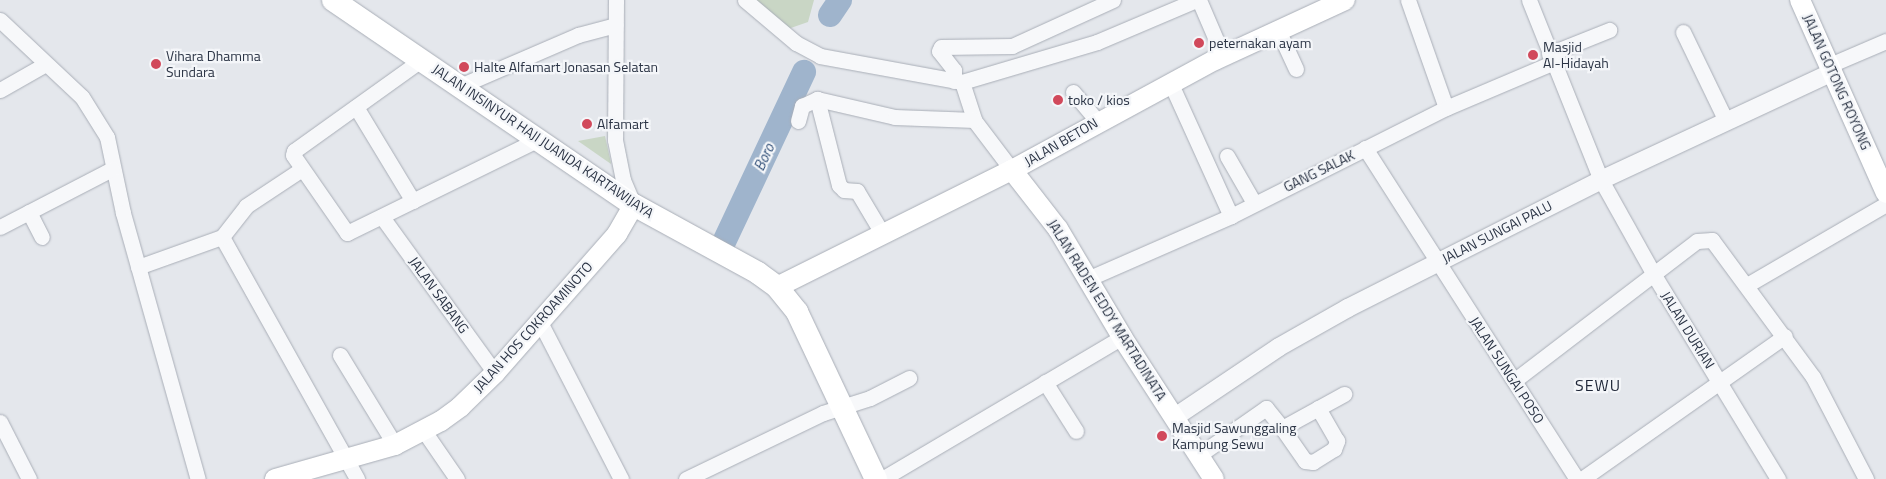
<!DOCTYPE html>
<style>
body{margin:0}
#map{position:relative;width:1886px;height:479px;overflow:hidden;background:#e4e7ec;font-family:"Titillium Web",sans-serif}
div>[style]{position:absolute}
.green>*{inset:0;background:#c9d6c5}
.river>*{height:24px;margin:-12px;padding:0 12px;transform-origin:12px;border-radius:12px;background:#9fb4cc}
.roads{filter:drop-shadow(0 0 1px #a9aeb7) drop-shadow(0 0 1px #a9aeb7)}
.minor>*{height:15px;margin:-7.5px;padding:0 7.5px;transform-origin:7.5px;border-radius:7.5px;background:#f7f8fa}
.tertiary>*{height:18px;margin:-9px;padding:0 9px;transform-origin:9px;border-radius:9px;background:#f7f8fa}
.secondary>*{height:20px;margin:-10px;padding:0 10px;transform-origin:10px;border-radius:10px;background:#fff}
.primary>*{height:22px;margin:-11px;padding:0 11px;transform-origin:11px;border-radius:11px;background:#fff}
.dots>*{width:14px;height:14px;translate:-50% -50%;box-sizing:border-box;border:2px solid #f4f6f9;border-radius:50%}
span{translate:-50% -50%;white-space:nowrap;text-align:center;line-height:1.15;-webkit-text-stroke:4.5px #f4f6f9;paint-order:stroke}
.poi-label{font-size:14px;color:#2b3445}
.left{translate:0 -50%;text-align:left}
.street-label{font-size:14px;color:#2b3445}
.water-label{font-size:15px;color:#34527a;font-style:italic}
.quarter-label{font-size:16px;color:#1d2536;letter-spacing:1px}
</style>
<div id="map">
<div class="green">
<div style="clip-path:polygon(752px 0,814px 0,808px 22px,785px 30px)"></div>
<div style="clip-path:polygon(605px 136px,611px 163px,611px 164px,578px 141px)"></div>
</div>
<div class="river">
<div style="left:830px;top:15px;width:18px;rotate:-56deg"></div>
<div style="left:724px;top:242px;width:188px;rotate:-64.8deg"></div>
</div>
<div class="roads">
<div class="minor">
<div style="left:616px;top:0;width:140px;rotate:90.4deg"></div>
<div style="left:615px;top:140px;width:41px;rotate:78.7deg"></div>
<div style="left:623px;top:180px;width:25px;rotate:67deg"></div>
<div style="left:745px;top:0;width:67px;rotate:40.1deg"></div>
<div style="left:796px;top:43px;width:27px;rotate:28deg"></div>
<div style="left:820px;top:56px;width:144px;rotate:10.4deg"></div>
<div style="left:962px;top:82px;width:141px;rotate:-16.5deg"></div>
<div style="left:1097px;top:42px;width:108px;rotate:-23deg"></div>
<div style="left:1199px;top:0;width:61px;rotate:66.8deg"></div>
<div style="left:1408px;top:0;width:114px;rotate:70.6deg"></div>
<div style="left:1529px;top:0;width:194px;rotate:68.2deg"></div>
<div style="left:1601px;top:180px;width:109px;rotate:60.8deg"></div>
<div style="left:1654px;top:275px;width:239px;rotate:58.7deg"></div>
<div style="left:0;top:20px;width:112px;rotate:43.2deg"></div>
<div style="left:82px;top:97px;width:47px;rotate:58deg"></div>
<div style="left:107px;top:137px;width:78px;rotate:78.1deg"></div>
<div style="left:123px;top:213px;width:276px;rotate:74.3deg"></div>
<div style="left:1278px;top:30px;width:43px;rotate:65.2deg"></div>
<div style="left:1683px;top:32px;width:99px;rotate:64.2deg"></div>
<div style="left:1549px;top:54px;width:65px;rotate:-21.8deg"></div>
<div style="left:421px;top:60px;width:156px;rotate:144.4deg"></div>
<div style="left:294px;top:151px;width:4px;rotate:104deg"></div>
<div style="left:293px;top:155px;width:95px;rotate:55.3deg"></div>
<div style="left:347px;top:233px;width:212px;rotate:-26.1deg"></div>
<div style="left:1830px;top:65px;width:61px;rotate:-23.2deg"></div>
<div style="left:954px;top:81px;width:11px;rotate:-90deg"></div>
<div style="left:954px;top:70px;width:24px;rotate:-128deg"></div>
<div style="left:939px;top:51px;width:4px;rotate:-63deg"></div>
<div style="left:941px;top:47px;width:71px;rotate:-0.8deg"></div>
<div style="left:1012px;top:46px;width:111px;rotate:-24.5deg"></div>
<div style="left:962px;top:82px;width:40px;rotate:72deg"></div>
<div style="left:974px;top:120px;width:63px;rotate:52.8deg"></div>
<div style="left:1171px;top:84px;width:145px;rotate:65.6deg"></div>
<div style="left:460px;top:86px;width:129px;rotate:-23.4deg"></div>
<div style="left:578px;top:35px;width:39px;rotate:-15deg"></div>
<div style="left:0;top:90px;width:51px;rotate:-29.6deg"></div>
<div style="left:1073px;top:92px;width:38px;rotate:50deg"></div>
<div style="left:817px;top:99px;width:89px;rotate:75.7deg"></div>
<div style="left:839px;top:185px;width:7px;rotate:45deg"></div>
<div style="left:844px;top:190px;width:13px;rotate:4deg"></div>
<div style="left:857px;top:191px;width:49px;rotate:59.2deg"></div>
<div style="left:356px;top:107px;width:110px;rotate:58.8deg"></div>
<div style="left:798px;top:121px;width:16px;rotate:-75deg"></div>
<div style="left:802px;top:106px;width:17px;rotate:-25deg"></div>
<div style="left:817px;top:99px;width:80px;rotate:13deg"></div>
<div style="left:895px;top:117px;width:79px;rotate:2.2deg"></div>
<div style="left:1365px;top:148px;width:393px;rotate:57.4deg"></div>
<div style="left:1227px;top:156px;width:54px;rotate:60.1deg"></div>
<div style="left:29px;top:212px;width:28px;rotate:63deg"></div>
<div style="left:382px;top:217px;width:193px;rotate:54.1deg"></div>
<div style="left:0;top:227px;width:126px;rotate:-27.4deg"></div>
<div style="left:222px;top:237px;width:277px;rotate:60.8deg"></div>
<div style="left:138px;top:267px;width:89px;rotate:-19.7deg"></div>
<div style="left:222px;top:237px;width:39px;rotate:-52deg"></div>
<div style="left:246px;top:206px;width:67px;rotate:-33.5deg"></div>
<div style="left:1087px;top:279px;width:157px;rotate:-23.6deg"></div>
<div style="left:1231px;top:216px;width:241px;rotate:-26.7deg"></div>
<div style="left:1446px;top:108px;width:115px;rotate:-23deg"></div>
<div style="left:1747px;top:285px;width:161px;rotate:-30.2deg"></div>
<div style="left:539px;top:320px;width:179px;rotate:62.7deg"></div>
<div style="left:340px;top:355px;width:105px;rotate:58.6deg"></div>
<div style="left:1515px;top:380px;width:229px;rotate:-37.4deg"></div>
<div style="left:1697px;top:241px;width:15px;rotate:-4deg"></div>
<div style="left:1712px;top:240px;width:170px;rotate:53.6deg"></div>
<div style="left:1813px;top:377px;width:115px;rotate:62.5deg"></div>
<div style="left:1045px;top:382px;width:58px;rotate:57.7deg"></div>
<div style="left:0;top:422px;width:64px;rotate:63deg"></div>
<div style="left:1282px;top:428px;width:40px;rotate:55.1deg"></div>
<div style="left:1305px;top:461px;width:8px;rotate:7deg"></div>
<div style="left:1313px;top:462px;width:25px;rotate:-32deg"></div>
<div style="left:1334px;top:449px;width:9px;rotate:-69deg"></div>
<div style="left:1337px;top:441px;width:38px;rotate:-120deg"></div>
<div style="left:424px;top:431px;width:58px;rotate:55.5deg"></div>
<div style="left:1199px;top:455px;width:82px;rotate:-35deg"></div>
<div style="left:1266px;top:408px;width:26px;rotate:51deg"></div>
<div style="left:1282px;top:428px;width:71px;rotate:-28.7deg"></div>
<div style="left:686px;top:479px;width:152px;rotate:-25.7deg"></div>
<div style="left:823px;top:413px;width:49px;rotate:-17.7deg"></div>
<div style="left:870px;top:398px;width:44px;rotate:-27.1deg"></div>
<div style="left:882px;top:479px;width:279px;rotate:-30.6deg"></div>
<div style="left:1582px;top:479px;width:248px;rotate:-35.2deg"></div>
</div>
<div class="tertiary">
<div style="left:1175px;top:417px;width:125px;rotate:-33.9deg"></div>
<div style="left:1279px;top:347px;width:79px;rotate:-29.5deg"></div>
<div style="left:1348px;top:308px;width:284px;rotate:-26.8deg"></div>
<div style="left:1601px;top:180px;width:256px;rotate:-25deg"></div>
</div>
<div class="secondary">
<div style="left:1800px;top:0;width:211px;rotate:66deg"></div>
<div style="left:1012px;top:170px;width:75px;rotate:52.1deg"></div>
<div style="left:1058px;top:229px;width:126px;rotate:59.3deg"></div>
<div style="left:1122px;top:337px;width:169px;rotate:57.1deg"></div>
<div style="left:777px;top:287px;width:263px;rotate:-26.5deg"></div>
<div style="left:1012px;top:170px;width:231px;rotate:-28.5deg"></div>
<div style="left:1215px;top:60px;width:143px;rotate:-24.8deg"></div>
<div style="left:275px;top:479px;width:125px;rotate:-15.8deg"></div>
<div style="left:395px;top:445px;width:52px;rotate:-27.6deg"></div>
<div style="left:441px;top:421px;width:24px;rotate:-36deg"></div>
<div style="left:460px;top:407px;width:49px;rotate:-44.2deg"></div>
<div style="left:495px;top:373px;width:185px;rotate:-48.7deg"></div>
<div style="left:617px;top:234px;width:34px;rotate:-60deg"></div>
</div>
<div class="primary">
<div style="left:333px;top:0;width:364px;rotate:34.3deg"></div>
<div style="left:634px;top:205px;width:141px;rotate:28.7deg"></div>
<div style="left:758px;top:273px;width:24px;rotate:36deg"></div>
<div style="left:777px;top:287px;width:32px;rotate:51deg"></div>
<div style="left:797px;top:312px;width:185px;rotate:64.7deg"></div>
</div>
</div>
<div class="dots">
<div style="left:1199px;top:43px;background:#d1495b"></div>
<div style="left:1533px;top:55px;background:#d1495b"></div>
<div style="left:156px;top:64px;background:#d1495b"></div>
<div style="left:464px;top:67px;background:#d1495b"></div>
<div style="left:1058px;top:100px;background:#d1495b"></div>
<div style="left:587px;top:124px;background:#d1495b"></div>
<div style="left:1162px;top:436px;background:#d1495b"></div>
</div>
<div class="poi-label">
<span class="left" style="left:1209px;top:43px">peternakan ayam</span>
<span class="left" style="left:1543px;top:55px">Masjid<br>Al-Hidayah</span>
<span class="left" style="left:166px;top:64px">Vihara Dhamma<br>Sundara</span>
<span class="left" style="left:474px;top:67px">Halte Alfamart Jonasan Selatan</span>
<span class="left" style="left:1068px;top:100px">toko / kios</span>
<span class="left" style="left:597px;top:124px">Alfamart</span>
<span class="left" style="left:1172px;top:436px">Masjid Sawunggaling<br>Kampung Sewu</span>
</div>
<div class="street-label">
<span style="left:1837px;top:82px;rotate:66deg">JALAN GOTONG ROYONG</span>
<span style="left:543px;top:141px;rotate:34deg">JALAN INSINYUR HAJI JUANDA KARTAWIJAYA</span>
<span style="left:1061px;top:142px;rotate:-30deg">JALAN BETON</span>
<span style="left:1319px;top:171px;rotate:-26deg">GANG SALAK</span>
<span style="left:1497px;top:232px;rotate:-27deg">JALAN SUNGAI PALU</span>
<span style="left:439px;top:295px;rotate:54deg">JALAN SABANG</span>
<span style="left:1107px;top:310px;rotate:58deg">JALAN RADEN EDDY MARTADINATA</span>
<span style="left:533px;top:327px;rotate:-48deg">JALAN HOS COKROAMINOTO</span>
<span style="left:1688px;top:330px;rotate:58deg">JALAN DURIAN</span>
<span style="left:1507px;top:370px;rotate:57deg">JALAN SUNGAI POSO</span>
</div>
<div class="water-label">
<span style="left:764px;top:157px;rotate:-65deg">Boro</span>
</div>
<div class="quarter-label">
<span style="left:1598px;top:385px">SEWU</span>
</div>
</div>
